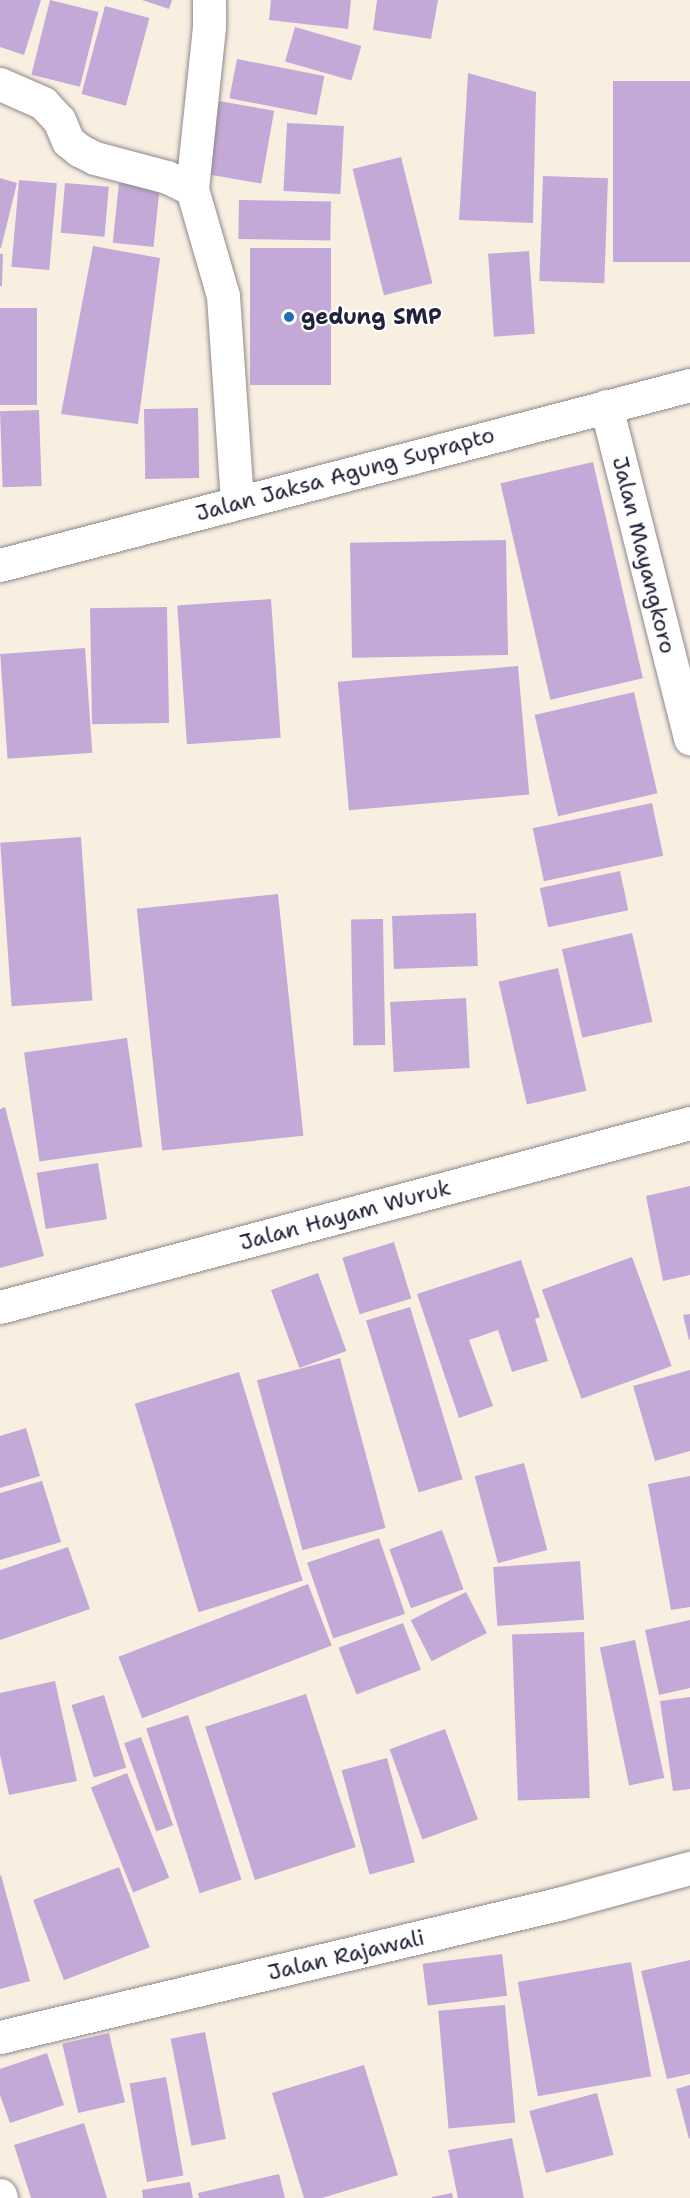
<!DOCTYPE html>
<style>
body{margin:0}
#map{position:relative;width:690px;height:2198px;overflow:hidden;background:#f9efe1;font-family:"Shantell Sans",sans-serif}
div>[style]{position:absolute}
.building>*{inset:0;background:#c3a9d7;transform-origin:0 0}
.roads{filter:drop-shadow(0 0 2px #8e888e) drop-shadow(0 0 2px #8e888e)}
.street>*{height:33px;margin:-16.5px;padding:0 16.5px;transform-origin:16.5px;border-radius:16.5px;background:#fff}
.secondary>*{height:33px;margin:-16.5px;padding:0 16.5px;transform-origin:16.5px;border-radius:16.5px;background:#fff}
.primary>*{height:33px;margin:-16.5px;padding:0 16.5px;transform-origin:16.5px;border-radius:16.5px;background:#fff}
.dots>*{width:16px;height:16px;translate:-50% -50%;box-sizing:border-box;border:3px solid #fff;border-radius:50%}
span{translate:-50% -50%;white-space:nowrap;text-align:center;line-height:1.15;-webkit-text-stroke:4.5px #fff;paint-order:stroke}
.poi-label{font-size:22px;color:#22223b;font-weight:700}
.left{translate:0 -50%;text-align:left}
.street-label{font-size:22px;color:#22223b}
</style>
<div id="map">
<div class="building">
<div style="clip-path:polygon(0 0,41px 0,24px 55px,0 47px)"></div>
<div style="left:50px;top:0;width:50px;height:77px;rotate:14deg"></div>
<div style="clip-path:polygon(142px 0,172px 0,169px 9px)"></div>
<div style="clip-path:polygon(271px 0,351px 0,348px 29px,269px 20px)"></div>
<div style="clip-path:polygon(377px 0,438px 0,431px 39px,373px 30px)"></div>
<div style="left:105px;top:6px;width:46px;height:91px;rotate:15deg"></div>
<div style="left:295px;top:27px;width:69px;height:36px;rotate:16deg"></div>
<div style="left:237px;top:59px;width:89px;height:40px;rotate:11deg"></div>
<div style="clip-path:polygon(468px 73px,536px 92px,533px 223px,459px 220px)"></div>
<div style="left:690px;top:81px;width:181px;height:77px;rotate:90deg"></div>
<div style="left:219px;top:101px;width:56px;height:74px;rotate:10deg"></div>
<div style="left:287px;top:123px;width:57px;height:68px;rotate:3deg"></div>
<div style="left:401px;top:157px;width:130px;height:50px;rotate:76deg"></div>
<div style="left:543px;top:176px;width:65px;height:105px;rotate:2deg"></div>
<div style="clip-path:polygon(0 178px,17px 183px,1px 248px,0 248px)"></div>
<div style="left:19px;top:180px;width:38px;height:87px;rotate:5deg"></div>
<div style="left:65px;top:183px;width:44px;height:50px;rotate:5deg"></div>
<div style="left:119px;top:183px;width:41px;height:60px;rotate:6deg"></div>
<div style="left:239px;top:200px;width:92px;height:39px;rotate:1deg"></div>
<div style="clip-path:polygon(93px 246px,160px 258px,138px 424px,61px 414px)"></div>
<div style="left:250px;top:248px;width:81px;height:137px"></div>
<div style="left:529px;top:251px;width:83px;height:41px;rotate:86deg"></div>
<div style="clip-path:polygon(0 254px,3px 254px,2px 286px,0 286px)"></div>
<div style="left:0;top:308px;width:37px;height:97px"></div>
<div style="left:198px;top:408px;width:70px;height:54px;rotate:89deg"></div>
<div style="left:39px;top:410px;width:76px;height:39px;rotate:88deg"></div>
<div style="left:593px;top:462px;width:222px;height:95px;rotate:77deg"></div>
<div style="left:506px;top:540px;width:115px;height:156px;rotate:89deg"></div>
<div style="left:271px;top:599px;width:139px;height:94px;rotate:86deg"></div>
<div style="left:167px;top:607px;width:116px;height:77px;rotate:89deg"></div>
<div style="left:85px;top:648px;width:105px;height:85px;rotate:86deg"></div>
<div style="left:518px;top:666px;width:129px;height:181px;rotate:85deg"></div>
<div style="left:634px;top:692px;width:104px;height:102px;rotate:77deg"></div>
<div style="left:652px;top:803px;width:54px;height:122px;rotate:78deg"></div>
<div style="left:81px;top:837px;width:164px;height:81px;rotate:86deg"></div>
<div style="left:620px;top:871px;width:40px;height:82px;rotate:78deg"></div>
<div style="left:278px;top:894px;width:243px;height:142px;rotate:84deg"></div>
<div style="left:476px;top:913px;width:53px;height:84px;rotate:88deg"></div>
<div style="left:383px;top:919px;width:126px;height:32px;rotate:89deg"></div>
<div style="left:632px;top:933px;width:91px;height:72px;rotate:77deg"></div>
<div style="left:558px;top:968px;width:126px;height:61px;rotate:77deg"></div>
<div style="left:466px;top:998px;width:70px;height:76px;rotate:87deg"></div>
<div style="left:127px;top:1038px;width:110px;height:104px;rotate:82deg"></div>
<div style="clip-path:polygon(5px 1107px,44px 1256px,0 1268px,0 1109px)"></div>
<div style="left:98px;top:1163px;width:57px;height:62px;rotate:81deg"></div>
<div style="clip-path:polygon(690px 1186px,690px 1275px,663px 1281px,646px 1196px)"></div>
<div style="left:394px;top:1242px;width:59px;height:54px;rotate:73deg"></div>
<div style="left:632px;top:1257px;width:116px;height:96px;rotate:70deg"></div>
<div style="clip-path:polygon(521px 1260px,540px 1317px,535px 1319px,548px 1361px,512px 1372px,498px 1330px,469px 1340px,493px 1406px,459px 1418px,417px 1294px)"></div>
<div style="left:318px;top:1273px;width:83px;height:50px;rotate:70deg"></div>
<div style="left:410px;top:1307px;width:180px;height:46px;rotate:73deg"></div>
<div style="clip-path:polygon(690px 1314px,690px 1339px,689px 1340px,683px 1315px)"></div>
<div style="left:340px;top:1358px;width:176px;height:86px;rotate:75deg"></div>
<div style="clip-path:polygon(690px 1370px,690px 1451px,655px 1461px,633px 1386px)"></div>
<div style="left:239px;top:1372px;width:218px;height:109px;rotate:73deg"></div>
<div style="clip-path:polygon(26px 1428px,40px 1476px,0 1488px,0 1436px)"></div>
<div style="left:524px;top:1463px;width:90px;height:51px;rotate:75deg"></div>
<div style="clip-path:polygon(690px 1476px,690px 1607px,671px 1610px,648px 1484px)"></div>
<div style="clip-path:polygon(42px 1481px,61px 1542px,0 1560px,0 1493px)"></div>
<div style="left:442px;top:1530px;width:63px;height:56px;rotate:70deg"></div>
<div style="left:379px;top:1538px;width:80px;height:76px;rotate:71deg"></div>
<div style="clip-path:polygon(68px 1547px,90px 1609px,0 1640px,0 1570px)"></div>
<div style="left:580px;top:1561px;width:59px;height:87px;rotate:86deg"></div>
<div style="left:308px;top:1584px;width:66px;height:203px;rotate:69deg"></div>
<div style="left:466px;top:1592px;width:46px;height:62px;rotate:63deg"></div>
<div style="clip-path:polygon(690px 1620px,690px 1688px,659px 1695px,645px 1630px)"></div>
<div style="left:403px;top:1623px;width:50px;height:69px;rotate:69deg"></div>
<div style="left:584px;top:1632px;width:166px;height:72px;rotate:88deg"></div>
<div style="left:635px;top:1640px;width:141px;height:36px;rotate:78deg"></div>
<div style="clip-path:polygon(55px 1681px,77px 1781px,9px 1795px,0 1755px,0 1693px)"></div>
<div style="left:306px;top:1694px;width:161px;height:106px;rotate:72deg"></div>
<div style="left:104px;top:1695px;width:76px;height:34px;rotate:73deg"></div>
<div style="clip-path:polygon(690px 1697px,690px 1789px,673px 1791px,660px 1701px)"></div>
<div style="left:188px;top:1715px;width:173px;height:44px;rotate:72deg"></div>
<div style="left:445px;top:1729px;width:96px;height:59px;rotate:70deg"></div>
<div style="left:141px;top:1737px;width:94px;height:18px;rotate:70deg"></div>
<div style="left:387px;top:1758px;width:108px;height:47px;rotate:75deg"></div>
<div style="left:127px;top:1773px;width:113px;height:39px;rotate:68deg"></div>
<div style="left:119px;top:1867px;width:86px;height:92px;rotate:69deg"></div>
<div style="clip-path:polygon(1px 1875px,30px 1981px,0 1989px,0 1876px)"></div>
<div style="left:502px;top:1954px;width:42px;height:80px;rotate:83deg"></div>
<div style="clip-path:polygon(690px 1960px,690px 2074px,667px 2079px,641px 1971px)"></div>
<div style="left:631px;top:1962px;width:116px;height:115px;rotate:80deg"></div>
<div style="left:505px;top:2005px;width:118px;height:67px;rotate:85deg"></div>
<div style="left:205px;top:2032px;width:109px;height:35px;rotate:79deg"></div>
<div style="left:109px;top:2033px;width:71px;height:48px;rotate:77deg"></div>
<div style="clip-path:polygon(47px 2053px,64px 2105px,10px 2123px,0 2095px,0 2069px)"></div>
<div style="clip-path:polygon(364px 2065px,398px 2175px,322px 2198px,304px 2198px,272px 2093px)"></div>
<div style="left:166px;top:2077px;width:100px;height:37px;rotate:80deg"></div>
<div style="clip-path:polygon(690px 2085px,690px 2138px,689px 2139px,676px 2089px)"></div>
<div style="left:597px;top:2093px;width:64px;height:70px;rotate:75deg"></div>
<div style="clip-path:polygon(84px 2123px,107px 2198px,31px 2198px,14px 2145px)"></div>
<div style="clip-path:polygon(512px 2138px,524px 2198px,458px 2198px,448px 2150px)"></div>
<div style="clip-path:polygon(279px 2174px,285px 2198px,199px 2198px,198px 2193px)"></div>
<div style="clip-path:polygon(190px 2182px,193px 2198px,143px 2198px,142px 2190px)"></div>
<div style="clip-path:polygon(452px 2193px,453px 2198px,432px 2198px,432px 2197px)"></div>
</div>
<div class="roads">
<div class="street">
<div style="left:209px;top:0;width:27px;rotate:90deg"></div>
<div style="left:209px;top:27px;width:163px;rotate:96deg"></div>
<div style="left:192px;top:189px;width:111px;rotate:73.8deg"></div>
<div style="left:223px;top:296px;width:207px;rotate:86.1deg"></div>
<div style="left:0;top:84px;width:47px;rotate:23.8deg"></div>
<div style="left:43px;top:103px;width:23px;rotate:47deg"></div>
<div style="left:59px;top:120px;width:23px;rotate:67deg"></div>
<div style="left:68px;top:141px;width:14px;rotate:39deg"></div>
<div style="left:79px;top:150px;width:18px;rotate:27deg"></div>
<div style="left:95px;top:158px;width:74px;rotate:14.8deg"></div>
<div style="left:167px;top:177px;width:28px;rotate:26deg"></div>
<div style="left:606px;top:406px;width:343px;rotate:75.8deg"></div>
<div style="left:0;top:2195px;width:3px;rotate:72deg"></div>
</div>
<div class="secondary">
<div style="left:0;top:1307px;width:714px;rotate:-14.93deg"></div>
<div style="left:0;top:2037px;width:574px;rotate:-13.41deg"></div>
<div style="left:558px;top:1904px;width:137px;rotate:-15.3deg"></div>
</div>
<div class="primary">
<div style="left:0;top:565px;width:713px;rotate:-14.62deg"></div>
</div>
</div>
<div class="dots">
<div style="left:289px;top:317px;background:#1f6fb2"></div>
</div>
<div class="poi-label">
<span class="left" style="left:301px;top:317px">gedung SMP</span>
</div>
<div class="street-label">
<span style="left:345px;top:474px;rotate:-15deg">Jalan Jaksa Agung Suprapto</span>
<span style="left:644px;top:555px;rotate:76deg">Jalan Mayangkoro</span>
<span style="left:345px;top:1215px;rotate:-15deg">Jalan Hayam Wuruk</span>
<span style="left:346px;top:1955px;rotate:-13deg">Jalan Rajawali</span>
</div>
</div>
